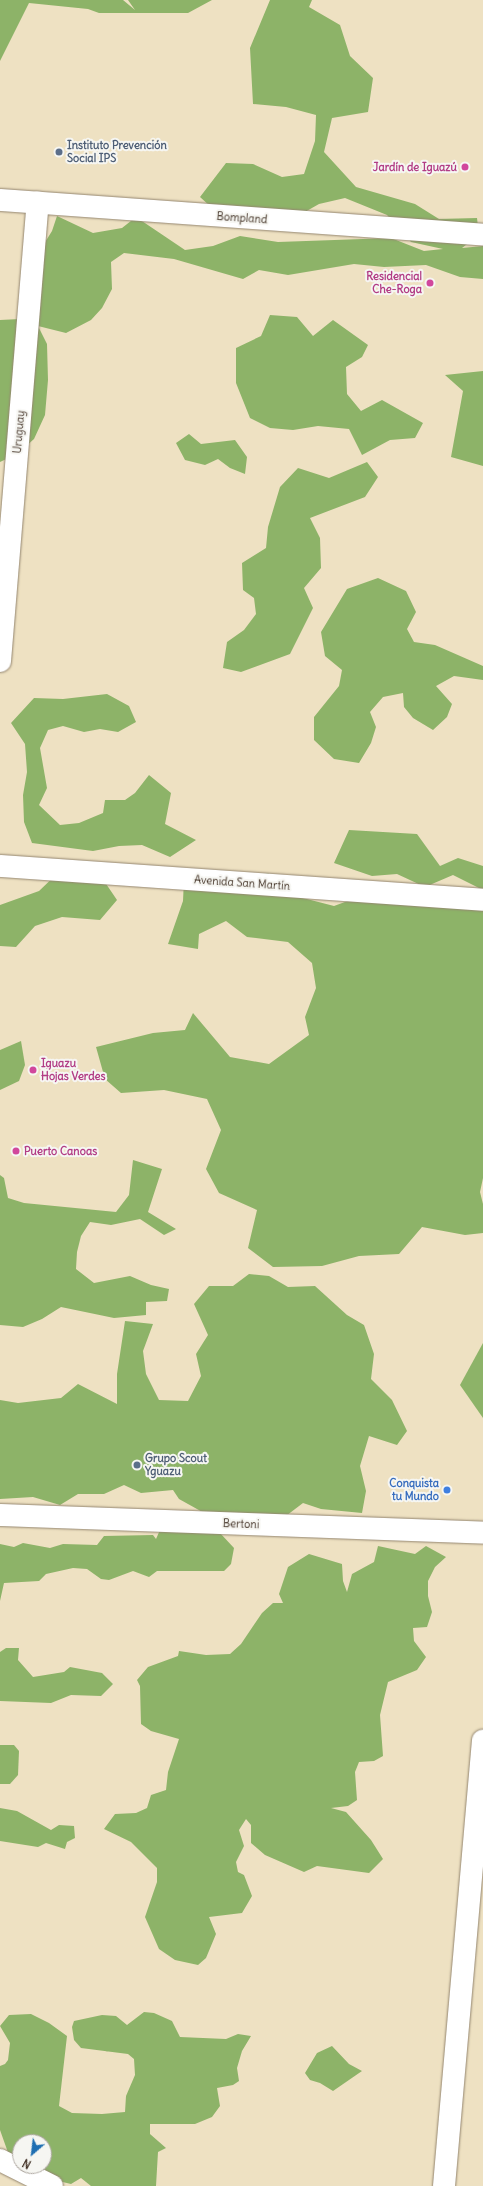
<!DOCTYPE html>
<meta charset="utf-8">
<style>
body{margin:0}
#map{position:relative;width:483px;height:2186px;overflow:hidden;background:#eee1c2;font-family:Delius,sans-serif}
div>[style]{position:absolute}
.forest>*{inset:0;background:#8db368}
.roads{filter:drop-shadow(0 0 1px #948670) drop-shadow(0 0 1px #948670)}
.minor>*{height:22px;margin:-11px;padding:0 11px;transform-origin:11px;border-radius:11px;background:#fff}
.major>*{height:22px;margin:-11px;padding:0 11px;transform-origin:11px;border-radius:11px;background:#fff}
.dots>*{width:11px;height:11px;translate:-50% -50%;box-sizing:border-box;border:2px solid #f6f6f2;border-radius:50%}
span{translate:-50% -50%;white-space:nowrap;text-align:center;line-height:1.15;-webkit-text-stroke:4px #f6f6f2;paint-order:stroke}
.service-label{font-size:11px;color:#4e5e75;font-weight:700}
.left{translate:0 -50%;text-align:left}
.hotel-label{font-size:11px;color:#b23c85;font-weight:700}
.right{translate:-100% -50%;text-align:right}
.street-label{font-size:11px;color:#3b2a1e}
.shop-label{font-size:11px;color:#366cbe;font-weight:700}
.north{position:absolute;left:12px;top:2134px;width:40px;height:40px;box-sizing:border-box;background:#f6f6f2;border:1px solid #aba49d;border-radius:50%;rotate:208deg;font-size:11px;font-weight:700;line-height:16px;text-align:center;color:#3b2a1e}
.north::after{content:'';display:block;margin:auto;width:14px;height:18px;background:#1f6fb2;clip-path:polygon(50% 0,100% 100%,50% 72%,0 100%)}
</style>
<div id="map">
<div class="forest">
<div style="clip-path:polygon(0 0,123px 0,135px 10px,128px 0,212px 0,188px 13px,99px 13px,88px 9px,29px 3px,0 61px)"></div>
<div style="clip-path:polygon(270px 0,312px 0,309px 7px,340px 25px,350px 56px,373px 78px,368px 112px,332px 118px,324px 152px,356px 187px,415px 204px,439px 219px,477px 218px,479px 235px,462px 248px,483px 246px,483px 279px,460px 277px,426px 265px,384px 267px,354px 264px,288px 275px,259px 270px,243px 279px,174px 259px,124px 253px,111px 262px,112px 289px,102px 308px,91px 320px,66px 333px,38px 326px,47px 344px,48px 380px,45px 415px,34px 439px,17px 454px,0 462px,0 320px,20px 319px,34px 260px,52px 231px,57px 216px,93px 233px,122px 228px,136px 217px,185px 250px,213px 246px,240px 236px,278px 242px,391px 238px,424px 251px,443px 249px,411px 242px,387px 215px,345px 198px,319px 204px,289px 221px,221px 216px,200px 197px,226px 163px,253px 164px,282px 177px,304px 174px,315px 141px,316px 115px,286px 107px,253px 104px,250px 48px)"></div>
<div style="clip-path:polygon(270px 315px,297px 317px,313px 336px,333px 320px,368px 345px,362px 357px,346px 367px,347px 394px,361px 411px,382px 400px,423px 423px,415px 438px,390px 440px,362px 455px,349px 429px,318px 426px,293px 430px,270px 428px,250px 418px,236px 383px,236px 348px,261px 336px)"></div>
<div style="clip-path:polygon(483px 371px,483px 466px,451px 457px,463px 391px,445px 375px)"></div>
<div style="clip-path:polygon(189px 434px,201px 444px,235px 440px,247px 457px,245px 474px,230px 468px,218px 459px,205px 465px,185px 460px,176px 443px)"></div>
<div style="clip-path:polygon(367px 462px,378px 477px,365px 497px,310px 518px,320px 538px,321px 568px,304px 588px,313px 608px,290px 654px,241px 672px,223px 668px,227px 642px,244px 630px,256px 614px,254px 598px,243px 590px,242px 563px,266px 548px,268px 527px,280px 487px,298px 468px,329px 478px)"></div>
<div style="clip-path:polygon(378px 578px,406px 591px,416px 612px,407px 629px,414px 642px,435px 645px,483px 666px,483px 680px,454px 676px,436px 686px,452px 704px,447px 717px,433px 730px,413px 718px,404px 707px,403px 693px,383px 697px,370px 712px,376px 727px,371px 743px,359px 763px,334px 759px,314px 740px,314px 717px,339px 686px,342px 670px,325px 656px,321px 632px,347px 589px)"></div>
<div style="clip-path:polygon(107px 694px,129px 706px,136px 722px,118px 732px,100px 729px,84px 732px,63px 726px,48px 730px,40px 748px,47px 788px,39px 805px,60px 825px,79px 823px,103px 813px,105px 800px,125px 800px,135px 793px,149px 775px,171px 793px,165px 824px,196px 840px,170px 857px,142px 845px,119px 846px,93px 851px,32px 843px,24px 822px,23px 795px,27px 772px,25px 744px,11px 723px,34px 698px,63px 699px)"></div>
<div style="clip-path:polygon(349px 830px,417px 834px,440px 866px,458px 858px,483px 866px,483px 890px,453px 875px,425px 887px,397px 874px,372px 876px,334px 863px)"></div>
<div style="clip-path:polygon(61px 870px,98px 872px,117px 900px,100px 920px,62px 917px,35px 926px,16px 947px,0 946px,0 905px,39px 891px)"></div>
<div style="clip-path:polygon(268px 873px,303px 898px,334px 906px,372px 892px,483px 908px,483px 1178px,480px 1192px,483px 1204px,483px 1233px,465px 1235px,422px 1227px,399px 1254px,359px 1256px,322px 1266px,273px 1267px,248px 1248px,257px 1210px,219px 1193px,206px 1169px,221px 1130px,207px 1099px,164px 1090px,121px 1093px,105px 1079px,96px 1047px,153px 1033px,185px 1030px,193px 1013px,230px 1057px,269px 1064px,309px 1035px,305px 1017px,316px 988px,312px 963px,288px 942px,247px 937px,226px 921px,199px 934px,198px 949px,168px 944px,183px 901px,184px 879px,227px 882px)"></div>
<div style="clip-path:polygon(21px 1041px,25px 1065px,19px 1081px,0 1090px,0 1050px)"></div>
<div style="clip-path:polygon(133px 1160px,162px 1169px,148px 1212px,176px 1229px,164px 1235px,140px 1219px,111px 1225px,90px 1222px,81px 1236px,77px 1252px,76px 1269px,94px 1283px,130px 1276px,151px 1285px,169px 1289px,167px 1301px,146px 1302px,146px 1315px,114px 1318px,61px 1307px,42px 1319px,23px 1327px,0 1325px,0 1175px,4px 1178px,8px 1198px,24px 1203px,116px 1212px,129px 1195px)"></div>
<div style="clip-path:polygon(249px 1274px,269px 1276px,288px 1287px,315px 1286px,347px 1315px,364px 1325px,374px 1354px,371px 1379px,392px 1400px,407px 1431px,397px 1445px,369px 1436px,360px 1466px,366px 1491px,362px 1513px,321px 1509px,303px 1503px,274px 1525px,224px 1524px,179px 1499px,173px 1490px,141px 1493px,124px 1485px,104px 1494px,78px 1494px,60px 1505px,33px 1497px,0 1499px,0 1400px,18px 1403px,61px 1398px,78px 1384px,117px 1404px,117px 1374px,125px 1321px,153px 1324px,143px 1351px,146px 1374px,159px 1400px,188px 1401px,201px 1376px,196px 1354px,208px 1335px,194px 1304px,209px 1286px,233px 1286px)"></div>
<div style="clip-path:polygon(483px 1343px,483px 1418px,460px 1385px)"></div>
<div style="clip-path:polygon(164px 1521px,220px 1533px,234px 1548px,231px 1564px,224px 1571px,157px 1571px,149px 1577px,133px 1571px,109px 1580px,101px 1579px,87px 1569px,73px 1568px,46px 1574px,39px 1581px,4px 1583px,0 1601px,0 1544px,14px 1547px,23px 1543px,50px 1548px,63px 1544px,97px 1545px,104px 1536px,153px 1535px,156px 1539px)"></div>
<div style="clip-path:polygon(378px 1546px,415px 1554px,426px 1546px,446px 1557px,435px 1567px,428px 1581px,428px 1596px,432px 1612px,427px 1627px,413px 1628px,414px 1641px,426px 1657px,417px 1670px,388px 1682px,380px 1715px,383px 1756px,374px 1761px,359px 1762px,355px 1772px,357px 1800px,348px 1806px,331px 1808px,346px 1812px,371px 1840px,383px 1859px,369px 1873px,317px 1866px,304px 1872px,265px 1855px,251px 1843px,251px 1825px,246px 1819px,239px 1830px,244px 1846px,236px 1862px,238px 1872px,244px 1875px,252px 1896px,242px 1913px,209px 1917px,216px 1934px,206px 1958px,198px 1965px,175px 1960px,159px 1949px,145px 1917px,157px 1882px,157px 1868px,131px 1842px,104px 1829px,115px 1814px,136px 1813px,147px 1808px,151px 1795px,166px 1790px,168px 1772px,179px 1739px,151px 1731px,141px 1724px,140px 1686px,137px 1680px,148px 1667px,178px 1656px,179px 1651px,206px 1655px,230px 1654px,241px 1644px,262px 1613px,273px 1603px,283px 1603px,279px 1594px,288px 1567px,309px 1554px,342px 1564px,343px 1581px,347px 1592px,352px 1574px,374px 1562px)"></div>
<div style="clip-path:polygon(6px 1648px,19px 1648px,18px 1660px,33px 1677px,64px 1672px,70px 1667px,102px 1673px,113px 1684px,101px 1696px,71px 1695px,51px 1703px,0 1701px,0 1652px)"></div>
<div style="clip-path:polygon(0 1745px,14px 1745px,19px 1751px,18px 1775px,10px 1784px,0 1784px)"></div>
<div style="clip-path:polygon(0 1808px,17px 1811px,51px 1830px,59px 1825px,74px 1826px,75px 1838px,67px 1842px,65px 1849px,46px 1843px,38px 1847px,0 1841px)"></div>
<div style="clip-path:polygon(evenodd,144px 2012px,154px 2013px,172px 2021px,180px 2037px,226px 2039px,238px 2034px,251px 2036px,242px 2051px,237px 2068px,239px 2081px,233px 2085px,217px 2088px,220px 2106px,212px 2117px,195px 2124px,150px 2124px,150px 2134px,166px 2148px,158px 2152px,156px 2186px,91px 2186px,81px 2178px,71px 2184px,29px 2174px,11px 2161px,0 2130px,0 2066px,5px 2064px,8px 2060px,10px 2043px,0 2026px,9px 2015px,31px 2014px,49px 2023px,67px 2036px,59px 2106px,72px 2113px,102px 2114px,125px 2112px,126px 2096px,135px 2075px,134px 2059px,128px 2054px,81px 2048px,74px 2040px,72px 2027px,74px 2021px,102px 2015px,116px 2016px,127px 2025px,144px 2012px,20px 2142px,44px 2142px,44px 2166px,20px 2166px,20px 2142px)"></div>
<div style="clip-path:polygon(332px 2046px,349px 2064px,362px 2071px,333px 2091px,320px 2083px,310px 2080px,305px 2073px,317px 2053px)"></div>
</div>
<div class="roads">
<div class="minor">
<div style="left:0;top:200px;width:484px;rotate:4.1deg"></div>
<div style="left:0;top:661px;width:460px;rotate:-85.3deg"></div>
<div style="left:0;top:1515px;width:483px;rotate:2.1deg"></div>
<div style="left:0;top:2160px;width:58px;rotate:26.6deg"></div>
<div style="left:444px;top:2186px;width:447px;rotate:-85deg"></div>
</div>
<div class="major">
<div style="left:0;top:866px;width:484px;rotate:4deg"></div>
</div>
</div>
<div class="dots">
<div style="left:59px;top:152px;background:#5c6f8a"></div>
<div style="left:465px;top:167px;background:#d1479c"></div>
<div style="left:430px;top:283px;background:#d1479c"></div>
<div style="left:33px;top:1070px;background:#d1479c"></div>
<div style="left:16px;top:1151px;background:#d1479c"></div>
<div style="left:137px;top:1465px;background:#5c6f8a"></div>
<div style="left:447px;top:1490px;background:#3f7fe0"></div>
</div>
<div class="service-label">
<span class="left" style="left:67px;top:152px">Instituto Prevención<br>Social IPS</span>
<span class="left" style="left:145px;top:1465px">Grupo Scout<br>Yguazu</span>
</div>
<div class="hotel-label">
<span class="right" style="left:457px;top:167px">Jardín de Iguazú</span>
<span class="right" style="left:422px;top:283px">Residencial<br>Che-Roga</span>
<span class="left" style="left:41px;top:1070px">Iguazu<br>Hojas Verdes</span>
<span class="left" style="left:24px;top:1151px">Puerto Canoas</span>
</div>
<div class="street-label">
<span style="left:242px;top:218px;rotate:4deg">Bompland</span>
<span style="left:19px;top:432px;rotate:-85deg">Uruguay</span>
<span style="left:242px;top:883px;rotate:4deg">Avenida San Martín</span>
<span style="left:241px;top:1524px;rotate:2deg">Bertoni</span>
</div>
<div class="shop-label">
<span class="right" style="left:439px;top:1490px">Conquista<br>tu Mundo</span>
</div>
<div class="north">N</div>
</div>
